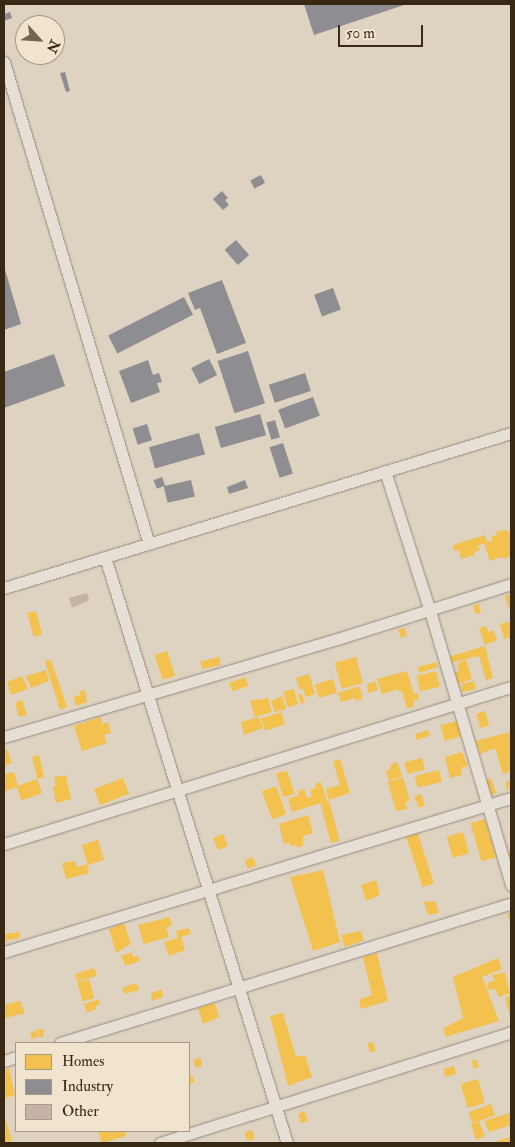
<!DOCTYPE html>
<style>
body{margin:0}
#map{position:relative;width:515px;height:1147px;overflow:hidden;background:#ded2c1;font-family:"IM FELL Double Pica",serif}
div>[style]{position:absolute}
.homes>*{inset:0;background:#f2c14e;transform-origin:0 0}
.industry>*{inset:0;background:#8d8d92;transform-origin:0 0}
.building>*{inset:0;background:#c6b3a6}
.roads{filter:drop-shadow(0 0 1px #948b7f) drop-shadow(0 0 1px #948b7f)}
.minor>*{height:11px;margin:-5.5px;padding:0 5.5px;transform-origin:5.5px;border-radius:5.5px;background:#e5dfd6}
span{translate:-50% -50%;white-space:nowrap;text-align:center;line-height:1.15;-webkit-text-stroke:5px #f1e4cf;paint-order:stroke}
.frame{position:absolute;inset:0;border:5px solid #392813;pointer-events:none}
.legend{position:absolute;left:15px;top:1042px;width:175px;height:90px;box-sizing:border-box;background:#f1e4cf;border:1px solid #a79984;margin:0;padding:6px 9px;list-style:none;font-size:15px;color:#392813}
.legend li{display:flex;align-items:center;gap:10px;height:25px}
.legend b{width:25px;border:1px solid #a79984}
.north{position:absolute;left:15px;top:15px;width:50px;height:50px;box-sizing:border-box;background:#f1e4cf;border:1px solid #a79984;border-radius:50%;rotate:116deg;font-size:14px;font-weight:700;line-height:20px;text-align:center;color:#392813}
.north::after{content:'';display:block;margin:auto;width:18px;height:22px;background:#736450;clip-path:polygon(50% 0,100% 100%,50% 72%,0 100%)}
.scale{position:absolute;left:338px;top:25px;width:85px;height:22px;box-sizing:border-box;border:2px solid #392813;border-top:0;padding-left:6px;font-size:15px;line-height:18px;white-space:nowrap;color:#392813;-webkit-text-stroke:4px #f1e4cf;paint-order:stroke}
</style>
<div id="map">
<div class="homes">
<div style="clip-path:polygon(504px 530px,511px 532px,511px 555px,505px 559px,501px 557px,490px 561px,484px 543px,478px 546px,480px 550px,474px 552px,475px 555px,461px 559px,459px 550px,454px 551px,453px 545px,485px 535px,487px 542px,492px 541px,492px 536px,497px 535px,496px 532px)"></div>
<div style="clip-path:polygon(511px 594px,511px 607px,508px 607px,505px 596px)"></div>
<div style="left:479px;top:604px;width:9px;height:6px;rotate:77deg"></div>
<div style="left:36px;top:611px;width:24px;height:9px;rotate:75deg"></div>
<div style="clip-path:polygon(511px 621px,511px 637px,504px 639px,500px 624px)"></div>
<div style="clip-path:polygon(486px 626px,488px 632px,493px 630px,497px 640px,485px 645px,479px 628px)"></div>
<div style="clip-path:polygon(405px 628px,407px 636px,401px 638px,398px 630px)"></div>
<div style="clip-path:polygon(485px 646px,493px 678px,486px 680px,479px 656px,466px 659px,472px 679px,458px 684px,454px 673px,459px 671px,457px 664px,466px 659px,447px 664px,445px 658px)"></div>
<div style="left:167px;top:651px;width:26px;height:13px;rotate:72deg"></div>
<div style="left:219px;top:657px;width:8px;height:19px;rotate:76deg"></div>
<div style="left:356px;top:657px;width:27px;height:22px;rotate:75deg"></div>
<div style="clip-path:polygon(51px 660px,67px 707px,60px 710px,45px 661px)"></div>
<div style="clip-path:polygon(436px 662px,438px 667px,419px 673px,418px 667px)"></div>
<div style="clip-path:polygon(46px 670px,49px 681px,31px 688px,26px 676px)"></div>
<div style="clip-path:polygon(407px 671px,414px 694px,418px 693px,419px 698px,414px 701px,414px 707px,407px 708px,402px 691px,398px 691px,397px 689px,382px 694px,377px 679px)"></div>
<div style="left:436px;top:671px;width:16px;height:20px;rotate:76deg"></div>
<div style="clip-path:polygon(309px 674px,315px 694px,306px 697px,303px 689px,300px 690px,296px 678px)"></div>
<div style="clip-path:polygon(22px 676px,28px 689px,11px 695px,7px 682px)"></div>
<div style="left:245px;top:677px;width:9px;height:17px;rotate:69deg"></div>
<div style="left:333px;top:679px;width:14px;height:19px;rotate:73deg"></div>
<div style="clip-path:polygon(375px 681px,378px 690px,368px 693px,367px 684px)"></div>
<div style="left:474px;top:681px;width:8px;height:14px;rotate:76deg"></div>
<div style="clip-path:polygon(359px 686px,363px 698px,356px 701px,355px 698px,341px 702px,338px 693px)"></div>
<div style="left:294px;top:689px;width:16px;height:11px;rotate:75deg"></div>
<div style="clip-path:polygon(85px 690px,87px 702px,76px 706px,73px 697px,80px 695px,80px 691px)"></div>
<div style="clip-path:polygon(302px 694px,305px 702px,301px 704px,298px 695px)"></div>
<div style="clip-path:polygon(282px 696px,286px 709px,275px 712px,271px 701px)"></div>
<div style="clip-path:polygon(268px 698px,272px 712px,255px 717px,250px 701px)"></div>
<div style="clip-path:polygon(22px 700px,27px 715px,19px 717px,15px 703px)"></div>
<div style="left:485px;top:711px;width:15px;height:9px;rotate:74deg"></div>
<div style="left:281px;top:712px;width:13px;height:21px;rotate:72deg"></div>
<div style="clip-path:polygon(100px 717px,103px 724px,108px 722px,111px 733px,104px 735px,107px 743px,82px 751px,74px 726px)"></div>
<div style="clip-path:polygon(259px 717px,263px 728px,244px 735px,241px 722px)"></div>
<div style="left:457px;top:721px;width:16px;height:17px;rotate:75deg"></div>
<div style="left:428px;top:730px;width:6px;height:14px;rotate:72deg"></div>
<div style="clip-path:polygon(510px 732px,511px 771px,503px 774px,495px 748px,480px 754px,476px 741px)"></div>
<div style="clip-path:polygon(7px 749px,12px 763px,4px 766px,4px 750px)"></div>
<div style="clip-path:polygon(462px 752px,468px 766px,461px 768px,462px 775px,450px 778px,445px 757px)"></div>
<div style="left:39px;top:755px;width:23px;height:7px;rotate:77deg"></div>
<div style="left:422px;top:758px;width:12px;height:18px;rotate:76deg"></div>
<div style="clip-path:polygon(340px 759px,350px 793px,329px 800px,326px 789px,340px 785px,333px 761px)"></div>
<div style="clip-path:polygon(397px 762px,402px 776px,389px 781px,386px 771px,391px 769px,390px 765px)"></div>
<div style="left:439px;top:770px;width:12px;height:25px;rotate:76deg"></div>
<div style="clip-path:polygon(287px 771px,295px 794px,283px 797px,276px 773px)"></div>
<div style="clip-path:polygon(14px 772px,18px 786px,4px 792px,4px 774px)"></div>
<div style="clip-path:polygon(66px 775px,71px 799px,56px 803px,53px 786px,56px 786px,54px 777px)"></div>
<div style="clip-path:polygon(403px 777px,410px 801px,405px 802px,407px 809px,396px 811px,388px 782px)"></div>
<div style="left:123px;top:778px;width:17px;height:31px;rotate:69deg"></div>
<div style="left:491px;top:778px;width:16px;height:7px;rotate:72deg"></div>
<div style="left:37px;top:779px;width:15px;height:22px;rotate:70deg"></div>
<div style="clip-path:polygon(511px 780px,511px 788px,507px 790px,505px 782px)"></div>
<div style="clip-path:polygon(321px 782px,327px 801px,292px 812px,288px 799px,299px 795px,298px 791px,304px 789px,307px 798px,312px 797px,310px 790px,316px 788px,315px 784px)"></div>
<div style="left:276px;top:786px;width:30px;height:15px;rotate:70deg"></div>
<div style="left:421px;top:794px;width:12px;height:7px;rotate:70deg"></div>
<div style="left:329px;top:801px;width:41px;height:9px;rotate:75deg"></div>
<div style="clip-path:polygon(308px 815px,313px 833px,303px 836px,303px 845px,297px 848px,296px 845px,290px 846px,290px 842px,284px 844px,279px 824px)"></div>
<div style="left:485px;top:819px;width:40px;height:15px;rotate:74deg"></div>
<div style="left:417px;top:831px;width:55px;height:12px;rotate:72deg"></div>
<div style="left:463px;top:832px;width:22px;height:17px;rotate:74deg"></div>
<div style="left:223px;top:834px;width:13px;height:11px;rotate:67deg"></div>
<div style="left:98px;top:840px;width:21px;height:17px;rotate:73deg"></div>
<div style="clip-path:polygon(511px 851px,511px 866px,510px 866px,507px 852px)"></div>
<div style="left:253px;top:857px;width:9px;height:9px;rotate:69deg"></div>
<div style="clip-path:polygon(74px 861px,78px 867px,87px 864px,89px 873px,66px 879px,62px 863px)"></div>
<div style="clip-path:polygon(323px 870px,340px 942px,313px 951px,290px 877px)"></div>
<div style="clip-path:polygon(376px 880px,380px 895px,366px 901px,361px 885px)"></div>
<div style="clip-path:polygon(435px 901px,439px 913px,428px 915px,424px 902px)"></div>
<div style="clip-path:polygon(511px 912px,511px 926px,507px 914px)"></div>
<div style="clip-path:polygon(170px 917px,172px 926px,166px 927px,169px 937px,144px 944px,138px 925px)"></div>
<div style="clip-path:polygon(124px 923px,131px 944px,116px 953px,109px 929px)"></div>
<div style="clip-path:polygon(189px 928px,191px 934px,181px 937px,185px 950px,169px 956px,164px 942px,178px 938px,176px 931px)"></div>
<div style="clip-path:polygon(361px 931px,364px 940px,345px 947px,341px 935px)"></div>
<div style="clip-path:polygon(19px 932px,20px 938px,4px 941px,4px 934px)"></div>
<div style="clip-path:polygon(132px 952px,133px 957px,138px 956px,140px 961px,125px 966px,121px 956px)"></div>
<div style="clip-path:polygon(377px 953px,388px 1001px,361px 1009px,359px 1000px,372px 995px,363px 957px)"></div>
<div style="clip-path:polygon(498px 958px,502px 969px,482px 977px,487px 990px,488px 982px,495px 981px,492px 975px,505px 972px,510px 993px,499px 997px,495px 989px,487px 990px,499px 1021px,445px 1037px,444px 1028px,463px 1018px,453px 977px)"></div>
<div style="clip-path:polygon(94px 968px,97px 976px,77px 981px,75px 974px)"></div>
<div style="left:89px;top:979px;width:20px;height:12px;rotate:75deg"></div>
<div style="clip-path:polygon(136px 983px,139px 990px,125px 994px,122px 988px)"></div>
<div style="clip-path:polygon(162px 989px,163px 997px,152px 1001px,151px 993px)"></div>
<div style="clip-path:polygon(511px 995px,511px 1020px,505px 998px)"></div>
<div style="clip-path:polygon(99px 999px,100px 1004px,96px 1006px,96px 1009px,87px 1013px,84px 1004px)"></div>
<div style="clip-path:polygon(20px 1001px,25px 1013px,5px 1018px,4px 1005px)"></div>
<div style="clip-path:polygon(215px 1003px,219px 1017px,203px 1024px,198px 1008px)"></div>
<div style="clip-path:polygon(283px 1013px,296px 1057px,305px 1055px,312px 1077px,288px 1086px,270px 1016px)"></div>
<div style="clip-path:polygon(38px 1029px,43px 1029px,44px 1037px,39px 1037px)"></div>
<div style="clip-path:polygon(37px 1030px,38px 1037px,32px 1039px,30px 1033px)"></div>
<div style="left:373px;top:1042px;width:9px;height:6px;rotate:72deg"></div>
<div style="clip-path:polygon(201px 1058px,202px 1066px,196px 1068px,193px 1060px)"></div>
<div style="clip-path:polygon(477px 1060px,479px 1067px,473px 1069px,472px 1061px)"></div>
<div style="clip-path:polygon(454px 1066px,456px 1074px,445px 1077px,444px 1069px)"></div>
<div style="clip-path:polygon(9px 1069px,15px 1095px,6px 1098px,4px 1089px,4px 1070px)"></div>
<div style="clip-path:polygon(192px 1075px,195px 1082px,189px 1084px,189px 1076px)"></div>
<div style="left:478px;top:1079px;width:25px;height:18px;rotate:74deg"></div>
<div style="left:491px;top:1104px;width:12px;height:24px;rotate:70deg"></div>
<div style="clip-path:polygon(304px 1111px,308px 1121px,301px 1123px,298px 1114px)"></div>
<div style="clip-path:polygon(4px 1113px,12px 1141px,4px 1143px)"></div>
<div style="clip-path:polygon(510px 1113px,511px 1125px,489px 1132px,484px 1121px)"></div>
<div style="clip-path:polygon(479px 1122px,485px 1136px,476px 1140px,471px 1124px)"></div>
<div style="left:252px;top:1130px;width:9px;height:8px;rotate:72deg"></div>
<div style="clip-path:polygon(98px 1131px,125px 1131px,126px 1136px,102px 1143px)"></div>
<div style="clip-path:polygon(510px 1137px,511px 1143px,498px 1143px,497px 1141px)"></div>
</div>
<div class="industry">
<div style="clip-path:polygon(304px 4px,407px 4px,314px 35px)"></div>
<div style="clip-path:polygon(10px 12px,12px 18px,4px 21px,4px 14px)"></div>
<div style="clip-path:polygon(25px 38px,25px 41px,16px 44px,15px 41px)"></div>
<div style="clip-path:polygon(25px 43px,25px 46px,17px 48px,16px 45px)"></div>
<div style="clip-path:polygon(65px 72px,70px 91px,66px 92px,60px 73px)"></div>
<div style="left:261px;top:175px;width:9px;height:12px;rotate:63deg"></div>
<div style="clip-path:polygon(222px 191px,228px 198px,225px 200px,229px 205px,223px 210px,213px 199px)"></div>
<div style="left:236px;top:240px;width:20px;height:15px;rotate:49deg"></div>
<div style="clip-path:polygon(4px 266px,21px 324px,4px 330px)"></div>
<div style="clip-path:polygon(222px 280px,246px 343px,217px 354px,200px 308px,195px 310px,188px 293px)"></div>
<div style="left:333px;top:288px;width:23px;height:20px;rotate:70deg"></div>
<div style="left:184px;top:297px;width:20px;height:85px;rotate:63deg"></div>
<div style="left:248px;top:351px;width:55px;height:32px;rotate:72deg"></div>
<div style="clip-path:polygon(54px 354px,65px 386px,4px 408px,4px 372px)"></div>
<div style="left:209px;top:359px;width:18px;height:20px;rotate:63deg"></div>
<div style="clip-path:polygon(148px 360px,153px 375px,159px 373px,162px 382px,157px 383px,160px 392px,131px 403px,119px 371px)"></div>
<div style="left:305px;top:373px;width:19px;height:38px;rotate:72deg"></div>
<div style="left:313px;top:397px;width:20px;height:37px;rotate:70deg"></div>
<div style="left:260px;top:414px;width:22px;height:47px;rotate:74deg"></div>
<div style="left:275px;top:420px;width:18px;height:9px;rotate:74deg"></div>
<div style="left:147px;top:424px;width:17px;height:15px;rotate:73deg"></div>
<div style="left:199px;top:433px;width:22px;height:52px;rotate:74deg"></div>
<div style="left:283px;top:443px;width:32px;height:14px;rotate:72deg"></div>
<div style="left:162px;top:477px;width:9px;height:9px;rotate:69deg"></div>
<div style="left:191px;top:480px;width:17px;height:28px;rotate:77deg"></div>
<div style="clip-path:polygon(245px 480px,248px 488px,229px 494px,227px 487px)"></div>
</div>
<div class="building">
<div style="clip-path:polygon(87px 593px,89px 600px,72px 608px,69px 598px)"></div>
</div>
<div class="roads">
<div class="minor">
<div style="left:4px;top:62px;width:503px;rotate:73.26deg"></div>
<div style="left:385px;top:471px;width:147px;rotate:72.2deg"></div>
<div style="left:430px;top:611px;width:286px;rotate:73.5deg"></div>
<div style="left:105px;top:557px;width:614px;rotate:72.75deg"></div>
<div style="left:4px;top:588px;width:530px;rotate:-17deg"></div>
<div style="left:4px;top:737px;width:347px;rotate:-16.4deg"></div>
<div style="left:337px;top:639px;width:182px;rotate:-17.5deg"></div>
<div style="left:4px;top:844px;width:531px;rotate:-17.21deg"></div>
<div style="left:4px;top:952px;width:530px;rotate:-16.9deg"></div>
<div style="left:60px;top:1043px;width:472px;rotate:-17.2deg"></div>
<div style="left:4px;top:1061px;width:13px;rotate:-18deg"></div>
<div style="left:160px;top:1143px;width:368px;rotate:-17.5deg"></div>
</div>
</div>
<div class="frame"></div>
<ul class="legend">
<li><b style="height:14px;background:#f2c14e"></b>Homes</li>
<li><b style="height:14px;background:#8d8d92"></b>Industry</li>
<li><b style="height:14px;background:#c6b3a6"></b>Other</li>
</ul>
<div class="north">N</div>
<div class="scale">50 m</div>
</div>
